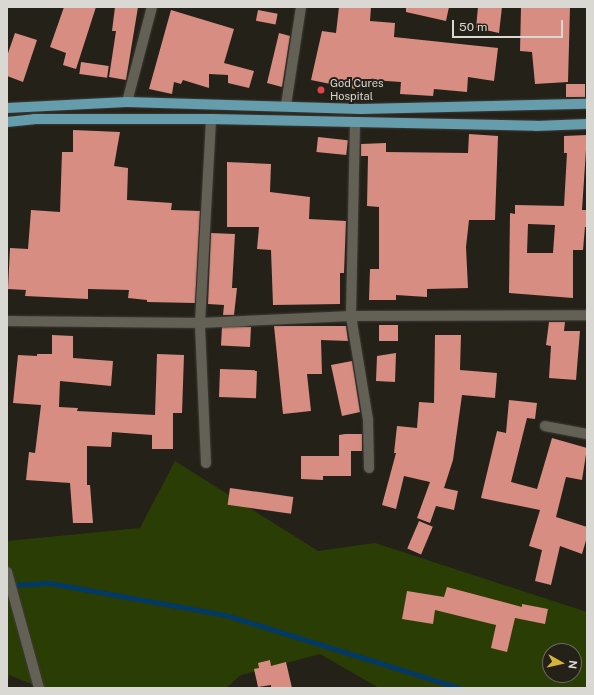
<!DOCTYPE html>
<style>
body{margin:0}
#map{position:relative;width:594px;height:695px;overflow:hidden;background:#242119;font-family:"Public Sans",sans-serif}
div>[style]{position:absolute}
.green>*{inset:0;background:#2a3d04}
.stream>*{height:4.5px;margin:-2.25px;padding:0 2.25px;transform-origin:2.25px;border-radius:2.25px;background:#033965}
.building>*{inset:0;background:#d78d81;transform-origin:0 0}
.roads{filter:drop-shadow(0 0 1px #3e3b36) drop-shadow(0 0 1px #3e3b36)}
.minor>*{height:10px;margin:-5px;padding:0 5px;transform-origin:5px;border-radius:5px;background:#636056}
.major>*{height:10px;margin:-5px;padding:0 5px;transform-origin:5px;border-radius:5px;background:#669dac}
.dots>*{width:11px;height:11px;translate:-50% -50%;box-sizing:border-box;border:2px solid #242119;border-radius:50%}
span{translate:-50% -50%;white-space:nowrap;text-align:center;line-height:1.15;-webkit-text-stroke:4px #242119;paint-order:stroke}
.poi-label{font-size:11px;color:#dad8d3}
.left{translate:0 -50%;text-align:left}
.frame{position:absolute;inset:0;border:8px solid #dad8d3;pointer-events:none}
.north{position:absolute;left:542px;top:643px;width:40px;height:40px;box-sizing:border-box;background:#242119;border:1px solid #6d6a63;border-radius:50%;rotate:98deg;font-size:11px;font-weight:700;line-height:16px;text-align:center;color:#dad8d3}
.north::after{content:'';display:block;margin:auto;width:14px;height:18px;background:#d8b434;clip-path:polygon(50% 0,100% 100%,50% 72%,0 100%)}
.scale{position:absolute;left:452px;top:20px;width:111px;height:18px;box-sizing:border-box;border:2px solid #dad8d3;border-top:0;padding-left:5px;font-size:12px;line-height:14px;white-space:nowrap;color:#dad8d3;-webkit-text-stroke:3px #242119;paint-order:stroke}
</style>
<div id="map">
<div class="green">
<div style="clip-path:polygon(evenodd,175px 461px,318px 551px,375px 543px,587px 612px,587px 688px,379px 688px,320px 654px,241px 675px,226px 688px,42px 688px,9px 675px,7px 688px,7px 541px,140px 528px,175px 461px,550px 651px,574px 651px,574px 675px,550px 675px,550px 651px)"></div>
</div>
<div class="stream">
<div style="left:11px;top:585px;width:39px;rotate:-3deg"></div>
<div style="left:50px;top:583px;width:179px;rotate:10.3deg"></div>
<div style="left:226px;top:615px;width:246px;rotate:17.3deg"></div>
</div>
<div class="building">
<div style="clip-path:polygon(64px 7px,96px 7px,76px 69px,63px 65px,66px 53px,50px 47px)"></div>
<div style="clip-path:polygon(115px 7px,138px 7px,126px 80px,109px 77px,116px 31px,112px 31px)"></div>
<div style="clip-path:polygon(339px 7px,371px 7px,370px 21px,395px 23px,394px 37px,498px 48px,494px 81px,468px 77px,467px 92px,434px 89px,433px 96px,400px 94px,401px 82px,357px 79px,355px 89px,311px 80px,322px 31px,336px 33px)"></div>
<div style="clip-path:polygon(406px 7px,449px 7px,446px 21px,406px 12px)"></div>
<div style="clip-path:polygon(478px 7px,502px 7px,499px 33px,476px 28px)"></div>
<div style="clip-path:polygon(521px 7px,570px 7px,568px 82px,535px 84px,532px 52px,520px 51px)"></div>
<div style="clip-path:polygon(171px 10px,234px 29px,224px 63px,254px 71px,249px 88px,228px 83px,228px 75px,209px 74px,209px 88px,183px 80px,181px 84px,174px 82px,172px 94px,149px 89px)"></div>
<div style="left:258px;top:10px;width:20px;height:11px;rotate:11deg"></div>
<div style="clip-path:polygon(15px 33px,37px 40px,23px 82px,7px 76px,7px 56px)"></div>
<div style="clip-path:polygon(279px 33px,290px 36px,282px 87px,267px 83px)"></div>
<div style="left:81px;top:62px;width:28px;height:12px;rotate:8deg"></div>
<div style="left:585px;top:84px;width:13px;height:19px;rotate:90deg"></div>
<div style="clip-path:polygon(73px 130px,120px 132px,114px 166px,128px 168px,127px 200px,172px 203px,171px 210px,200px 211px,195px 303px,147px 302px,147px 300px,128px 298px,129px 290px,88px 289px,88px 299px,25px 296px,26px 290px,8px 289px,10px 248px,28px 249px,31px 210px,60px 212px,62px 152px,73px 152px)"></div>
<div style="clip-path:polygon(469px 134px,498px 136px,495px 220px,469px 220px,466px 247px,468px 288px,427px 289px,427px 297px,396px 295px,396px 300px,369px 300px,370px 269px,379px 269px,379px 207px,367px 206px,368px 156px,361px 156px,361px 144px,386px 143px,386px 152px,468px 153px)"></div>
<div style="clip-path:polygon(evenodd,587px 135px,582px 210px,587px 210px,587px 227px,585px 227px,583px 250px,573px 250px,573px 298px,509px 293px,510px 213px,515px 214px,515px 205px,564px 206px,567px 153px,564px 153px,564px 136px,587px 135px,528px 224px,555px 225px,553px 253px,527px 253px,528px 224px)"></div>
<div style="left:318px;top:137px;width:30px;height:15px;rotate:6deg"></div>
<div style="clip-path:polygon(227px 162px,271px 164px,270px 192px,310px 197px,309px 219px,346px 221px,344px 273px,340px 273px,340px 304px,273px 305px,271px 250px,257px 249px,259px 227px,227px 227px)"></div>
<div style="clip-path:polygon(211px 233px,235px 234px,232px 288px,237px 288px,234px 315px,223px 315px,224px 305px,208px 304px)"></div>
<div style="clip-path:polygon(549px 322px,565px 322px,564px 331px,580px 331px,576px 380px,549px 378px,551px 346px,546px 345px)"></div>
<div style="left:379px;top:325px;width:19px;height:16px"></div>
<div style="clip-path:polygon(274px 326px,346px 326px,348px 341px,321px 340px,322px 374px,307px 374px,311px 411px,283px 414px)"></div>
<div style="left:251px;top:327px;width:20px;height:29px;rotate:93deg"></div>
<div style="clip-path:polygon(52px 335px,73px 336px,73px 358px,113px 361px,111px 386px,60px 381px,59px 407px,78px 408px,77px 411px,155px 415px,157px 354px,184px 355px,182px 413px,173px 413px,173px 449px,152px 449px,152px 435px,112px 432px,111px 447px,87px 446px,87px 485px,90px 485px,93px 523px,73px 523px,70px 483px,26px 480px,29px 452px,35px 453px,41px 405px,13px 403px,18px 355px,37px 356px,37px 354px,52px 354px)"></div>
<div style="clip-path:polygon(435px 335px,461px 335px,460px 370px,497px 373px,495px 398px,462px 395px,453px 460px,444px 488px,458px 491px,454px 510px,436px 506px,430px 523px,417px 518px,430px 482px,404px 476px,396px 509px,382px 505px,396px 453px,394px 453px,397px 426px,417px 428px,419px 402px,434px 403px)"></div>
<div style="clip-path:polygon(396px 353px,395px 382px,376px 381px,377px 356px)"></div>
<div style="clip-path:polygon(352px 361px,360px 412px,342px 416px,331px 365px)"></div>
<div style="left:220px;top:369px;width:37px;height:28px;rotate:2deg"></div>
<div style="clip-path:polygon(509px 400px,537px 403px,535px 419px,527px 418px,511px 482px,537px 489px,552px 438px,587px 448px,582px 480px,566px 477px,556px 517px,587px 527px,587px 537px,582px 554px,560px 546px,551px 585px,535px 581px,542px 550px,529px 546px,540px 510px,481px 498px,497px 431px,506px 433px)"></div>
<div style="clip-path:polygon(345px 434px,362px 434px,362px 451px,351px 451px,351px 476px,323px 476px,323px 480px,301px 479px,301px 456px,339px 456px,339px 435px)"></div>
<div style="left:230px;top:488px;width:64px;height:17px;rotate:8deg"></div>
<div style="left:419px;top:521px;width:15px;height:30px;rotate:23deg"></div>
<div style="clip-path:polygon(447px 587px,522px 607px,522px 604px,548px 609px,545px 624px,515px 618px,507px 652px,491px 648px,496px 625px,435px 610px,433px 624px,402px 619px,407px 591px,444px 597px)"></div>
<div style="clip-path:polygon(270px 660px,271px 666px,286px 662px,292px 688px,271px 688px,271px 685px,258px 687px,254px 669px,259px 668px,258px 663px)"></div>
</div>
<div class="roads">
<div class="minor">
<div style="left:127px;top:102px;width:98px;rotate:-75.3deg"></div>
<div style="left:286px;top:105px;width:99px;rotate:-81.3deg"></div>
<div style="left:355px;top:123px;width:193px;rotate:91.2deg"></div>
<div style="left:351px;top:316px;width:105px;rotate:80.7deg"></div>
<div style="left:368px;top:420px;width:48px;rotate:88.8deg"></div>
<div style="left:7px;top:321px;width:193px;rotate:0.6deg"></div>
<div style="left:200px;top:323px;width:204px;rotate:-86.9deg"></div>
<div style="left:545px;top:426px;width:43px;rotate:10.8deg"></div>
<div style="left:206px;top:463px;width:140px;rotate:-92.5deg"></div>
<div style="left:200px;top:323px;width:151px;rotate:-2.7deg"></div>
<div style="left:351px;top:316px;width:236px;rotate:-0.2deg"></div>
<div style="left:7px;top:572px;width:120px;rotate:74.6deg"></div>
</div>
<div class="major">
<div style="left:7px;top:108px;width:120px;rotate:-2.9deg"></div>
<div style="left:127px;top:102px;width:234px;rotate:1.7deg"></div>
<div style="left:361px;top:109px;width:226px;rotate:-1.3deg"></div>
<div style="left:7px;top:122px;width:27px;rotate:-6deg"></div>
<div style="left:34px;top:119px;width:177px"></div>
<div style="left:211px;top:119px;width:325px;rotate:1.2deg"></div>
<div style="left:536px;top:126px;width:51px;rotate:-2.2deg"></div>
</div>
</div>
<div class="dots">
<div style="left:321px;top:90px;background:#e0444e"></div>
</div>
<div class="poi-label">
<span class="left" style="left:330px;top:90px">God Cures<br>Hospital</span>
</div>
<div class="frame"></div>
<div class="north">N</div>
<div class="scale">50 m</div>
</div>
